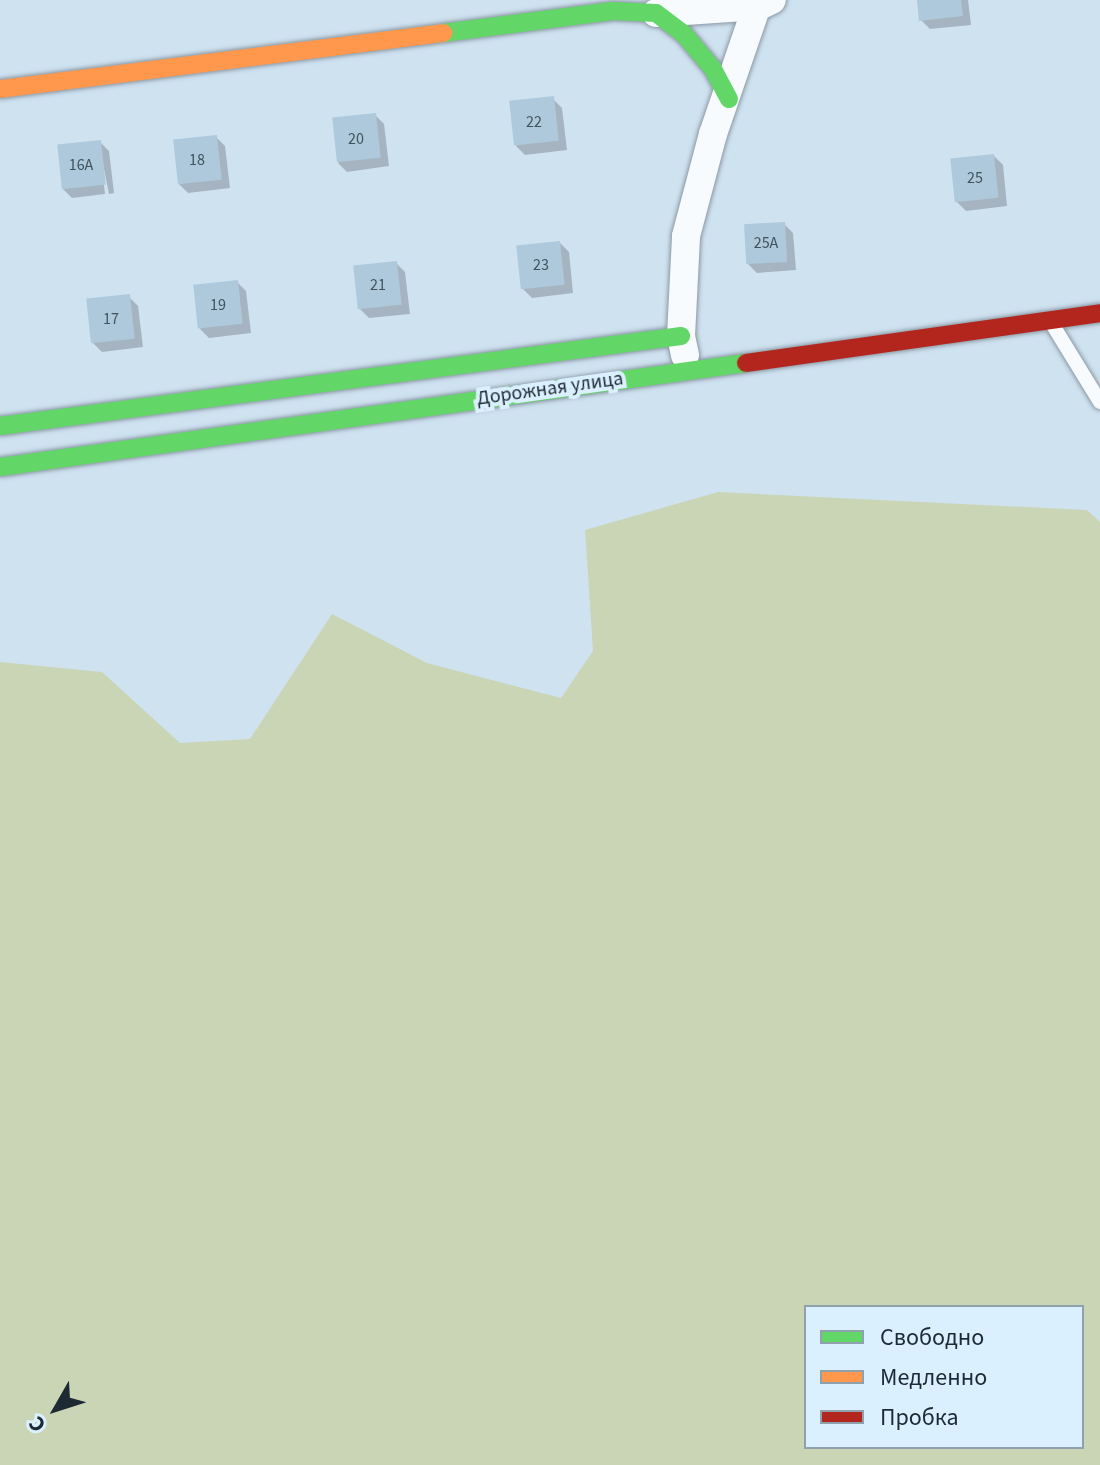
<!DOCTYPE html>
<meta charset="utf-8">
<style>
body{margin:0}
#map{position:relative;width:1100px;height:1465px;overflow:hidden;background:#cfe2f0;font-family:"Source Sans 3",sans-serif}
div>[style]{position:absolute}
.green>*{inset:0;background:#cad5b6}
.shadow>*{inset:0;background:#0003}
.building>*{inset:0;background:#adc9db;transform-origin:0 0}
.roads{filter:drop-shadow(0 0 2px #8b99a4) drop-shadow(0 0 2px #8b99a4)}
.lane>*{height:14px;margin:-7px;padding:0 7px;transform-origin:7px;border-radius:7px;background:#f8fbfd}
.street>*{height:28px;margin:-14px;padding:0 14px;transform-origin:14px;border-radius:14px;background:#f8fbfd}
.fast>*{height:18px;margin:-9px;padding:0 9px;transform-origin:9px;border-radius:9px;background:#63d668}
.slow>*{height:18px;margin:-9px;padding:0 9px;transform-origin:9px;border-radius:9px;background:#ff974d}
.jam>*{height:18px;margin:-9px;padding:0 9px;transform-origin:9px;border-radius:9px;background:#b3261e}
span{translate:-50% -50%;white-space:nowrap;text-align:center;line-height:1.15;-webkit-text-stroke:8px #dbf0fe;paint-order:stroke}
.number-label{font-size:16px;color:#41525d}
.number-label span{-webkit-text-stroke-width:0}
.street-label{font-size:20px;color:#1d2a33}
.legend{position:absolute;left:804px;top:1305px;width:280px;height:144px;box-sizing:border-box;background:#dbf0fe;border:2px solid #8fa1ad;margin:0;padding:10px 14px;list-style:none;font-size:24px;color:#1d2a33}
.legend li{display:flex;align-items:center;gap:16px;height:40px}
.legend b{width:40px;border:2px solid #8fa1ad}
.north{position:absolute;left:16px;top:1369px;width:80px;height:80px;-webkit-text-stroke:6px #dbf0fe;paint-order:stroke;rotate:231deg;font-size:22px;font-weight:700;line-height:32px;text-align:center;color:#1d2a33}
.north::after{content:'';display:block;margin:auto;width:28px;height:36px;background:#1d2a33;clip-path:polygon(50% 0,100% 100%,50% 72%,0 100%)}
</style>
<div id="map">
<div class="green">
<div style="clip-path:polygon(evenodd,718px 492px,1087px 510px,1100px 522px,1100px 1465px,0 1465px,0 662px,102px 672px,180px 743px,250px 739px,332px 614px,427px 663px,561px 698px,593px 651px,585px 530px,718px 492px,1082px 1307px,1082px 1447px,806px 1447px,806px 1307px,1082px 1307px)"></div>
</div>
<div class="shadow">
<div style="clip-path:polygon(919px 0,968px 0,971px 25px,930px 29px,921px 20px)"></div>
<div style="clip-path:polygon(553px 99px,562px 108px,567px 150px,525px 155px,516px 146px)"></div>
<div style="clip-path:polygon(375px 115px,384px 124px,389px 166px,347px 172px,338px 163px)"></div>
<div style="clip-path:polygon(216px 137px,225px 146px,230px 188px,188px 193px,179px 184px)"></div>
<div style="clip-path:polygon(100px 142px,109px 151px,114px 193px,109px 194px,100px 149px,105px 194px,72px 198px,63px 189px)"></div>
<div style="clip-path:polygon(994px 156px,1003px 165px,1007px 206px,966px 211px,957px 202px)"></div>
<div style="clip-path:polygon(784px 224px,793px 233px,796px 270px,757px 273px,748px 264px)"></div>
<div style="clip-path:polygon(560px 243px,569px 252px,573px 293px,532px 298px,523px 289px)"></div>
<div style="clip-path:polygon(396px 263px,405px 272px,410px 314px,369px 318px,360px 309px)"></div>
<div style="clip-path:polygon(237px 282px,246px 291px,251px 333px,209px 338px,200px 329px)"></div>
<div style="clip-path:polygon(129px 297px,138px 306px,143px 347px,102px 352px,93px 343px)"></div>
</div>
<div class="building">
<div style="clip-path:polygon(917px 0,961px 0,963px 16px,919px 21px)"></div>
<div style="left:554px;top:96px;width:45px;height:45px;rotate:84deg"></div>
<div style="left:376px;top:113px;width:45px;height:44px;rotate:84deg"></div>
<div style="left:217px;top:135px;width:45px;height:44px;rotate:84deg"></div>
<div style="left:101px;top:140px;width:45px;height:44px;rotate:84deg"></div>
<div style="left:994px;top:154px;width:44px;height:44px;rotate:84deg"></div>
<div style="left:785px;top:222px;width:40px;height:41px;rotate:87deg"></div>
<div style="left:560px;top:241px;width:44px;height:44px;rotate:84deg"></div>
<div style="left:397px;top:261px;width:44px;height:44px;rotate:84deg"></div>
<div style="left:238px;top:280px;width:44px;height:45px;rotate:84deg"></div>
<div style="left:130px;top:294px;width:45px;height:44px;rotate:84deg"></div>
</div>
<div class="roads">
<div class="lane">
<div style="left:1054px;top:327px;width:88px;rotate:58.5deg"></div>
</div>
<div class="street">
<div style="left:656px;top:13px;width:103px;rotate:-3.9deg"></div>
<div style="left:759px;top:6px;width:14px;rotate:-25deg"></div>
<div style="left:685px;top:355px;width:19px;rotate:-102deg"></div>
<div style="left:681px;top:336px;width:100px;rotate:-87.1deg"></div>
<div style="left:686px;top:236px;width:106px;rotate:-75.2deg"></div>
<div style="left:713px;top:134px;width:142px;rotate:-71.1deg"></div>
</div>
<div class="fast">
<div style="left:443px;top:33px;width:171px;rotate:-7.4deg"></div>
<div style="left:613px;top:11px;width:43px;rotate:2.7deg"></div>
<div style="left:656px;top:13px;width:34px;rotate:37deg"></div>
<div style="left:683px;top:33px;width:47px;rotate:50.2deg"></div>
<div style="left:713px;top:69px;width:34px;rotate:62deg"></div>
<div style="left:0;top:426px;width:687px;rotate:-7.53deg"></div>
<div style="left:0;top:467px;width:753px;rotate:-7.94deg"></div>
</div>
<div class="slow">
<div style="left:0;top:89px;width:447px;rotate:-7.2deg"></div>
</div>
<div class="jam">
<div style="left:746px;top:363px;width:358px;rotate:-8deg"></div>
</div>
</div>
<div class="number-label">
<span style="left:534px;top:122px">22</span>
<span style="left:356px;top:139px">20</span>
<span style="left:197px;top:160px">18</span>
<span style="left:81px;top:165px">16А</span>
<span style="left:975px;top:178px">25</span>
<span style="left:766px;top:243px">25А</span>
<span style="left:541px;top:265px">23</span>
<span style="left:378px;top:285px">21</span>
<span style="left:218px;top:305px">19</span>
<span style="left:111px;top:319px">17</span>
</div>
<div class="street-label">
<span style="left:550px;top:389px;rotate:-8deg">Дорожная улица</span>
</div>
<ul class="legend">
<li><b style="height:10px;background:#63d668"></b>Свободно</li>
<li><b style="height:10px;background:#ff974d"></b>Медленно</li>
<li><b style="height:10px;background:#b3261e"></b>Пробка</li>
</ul>
<div class="north">С</div>
</div>
